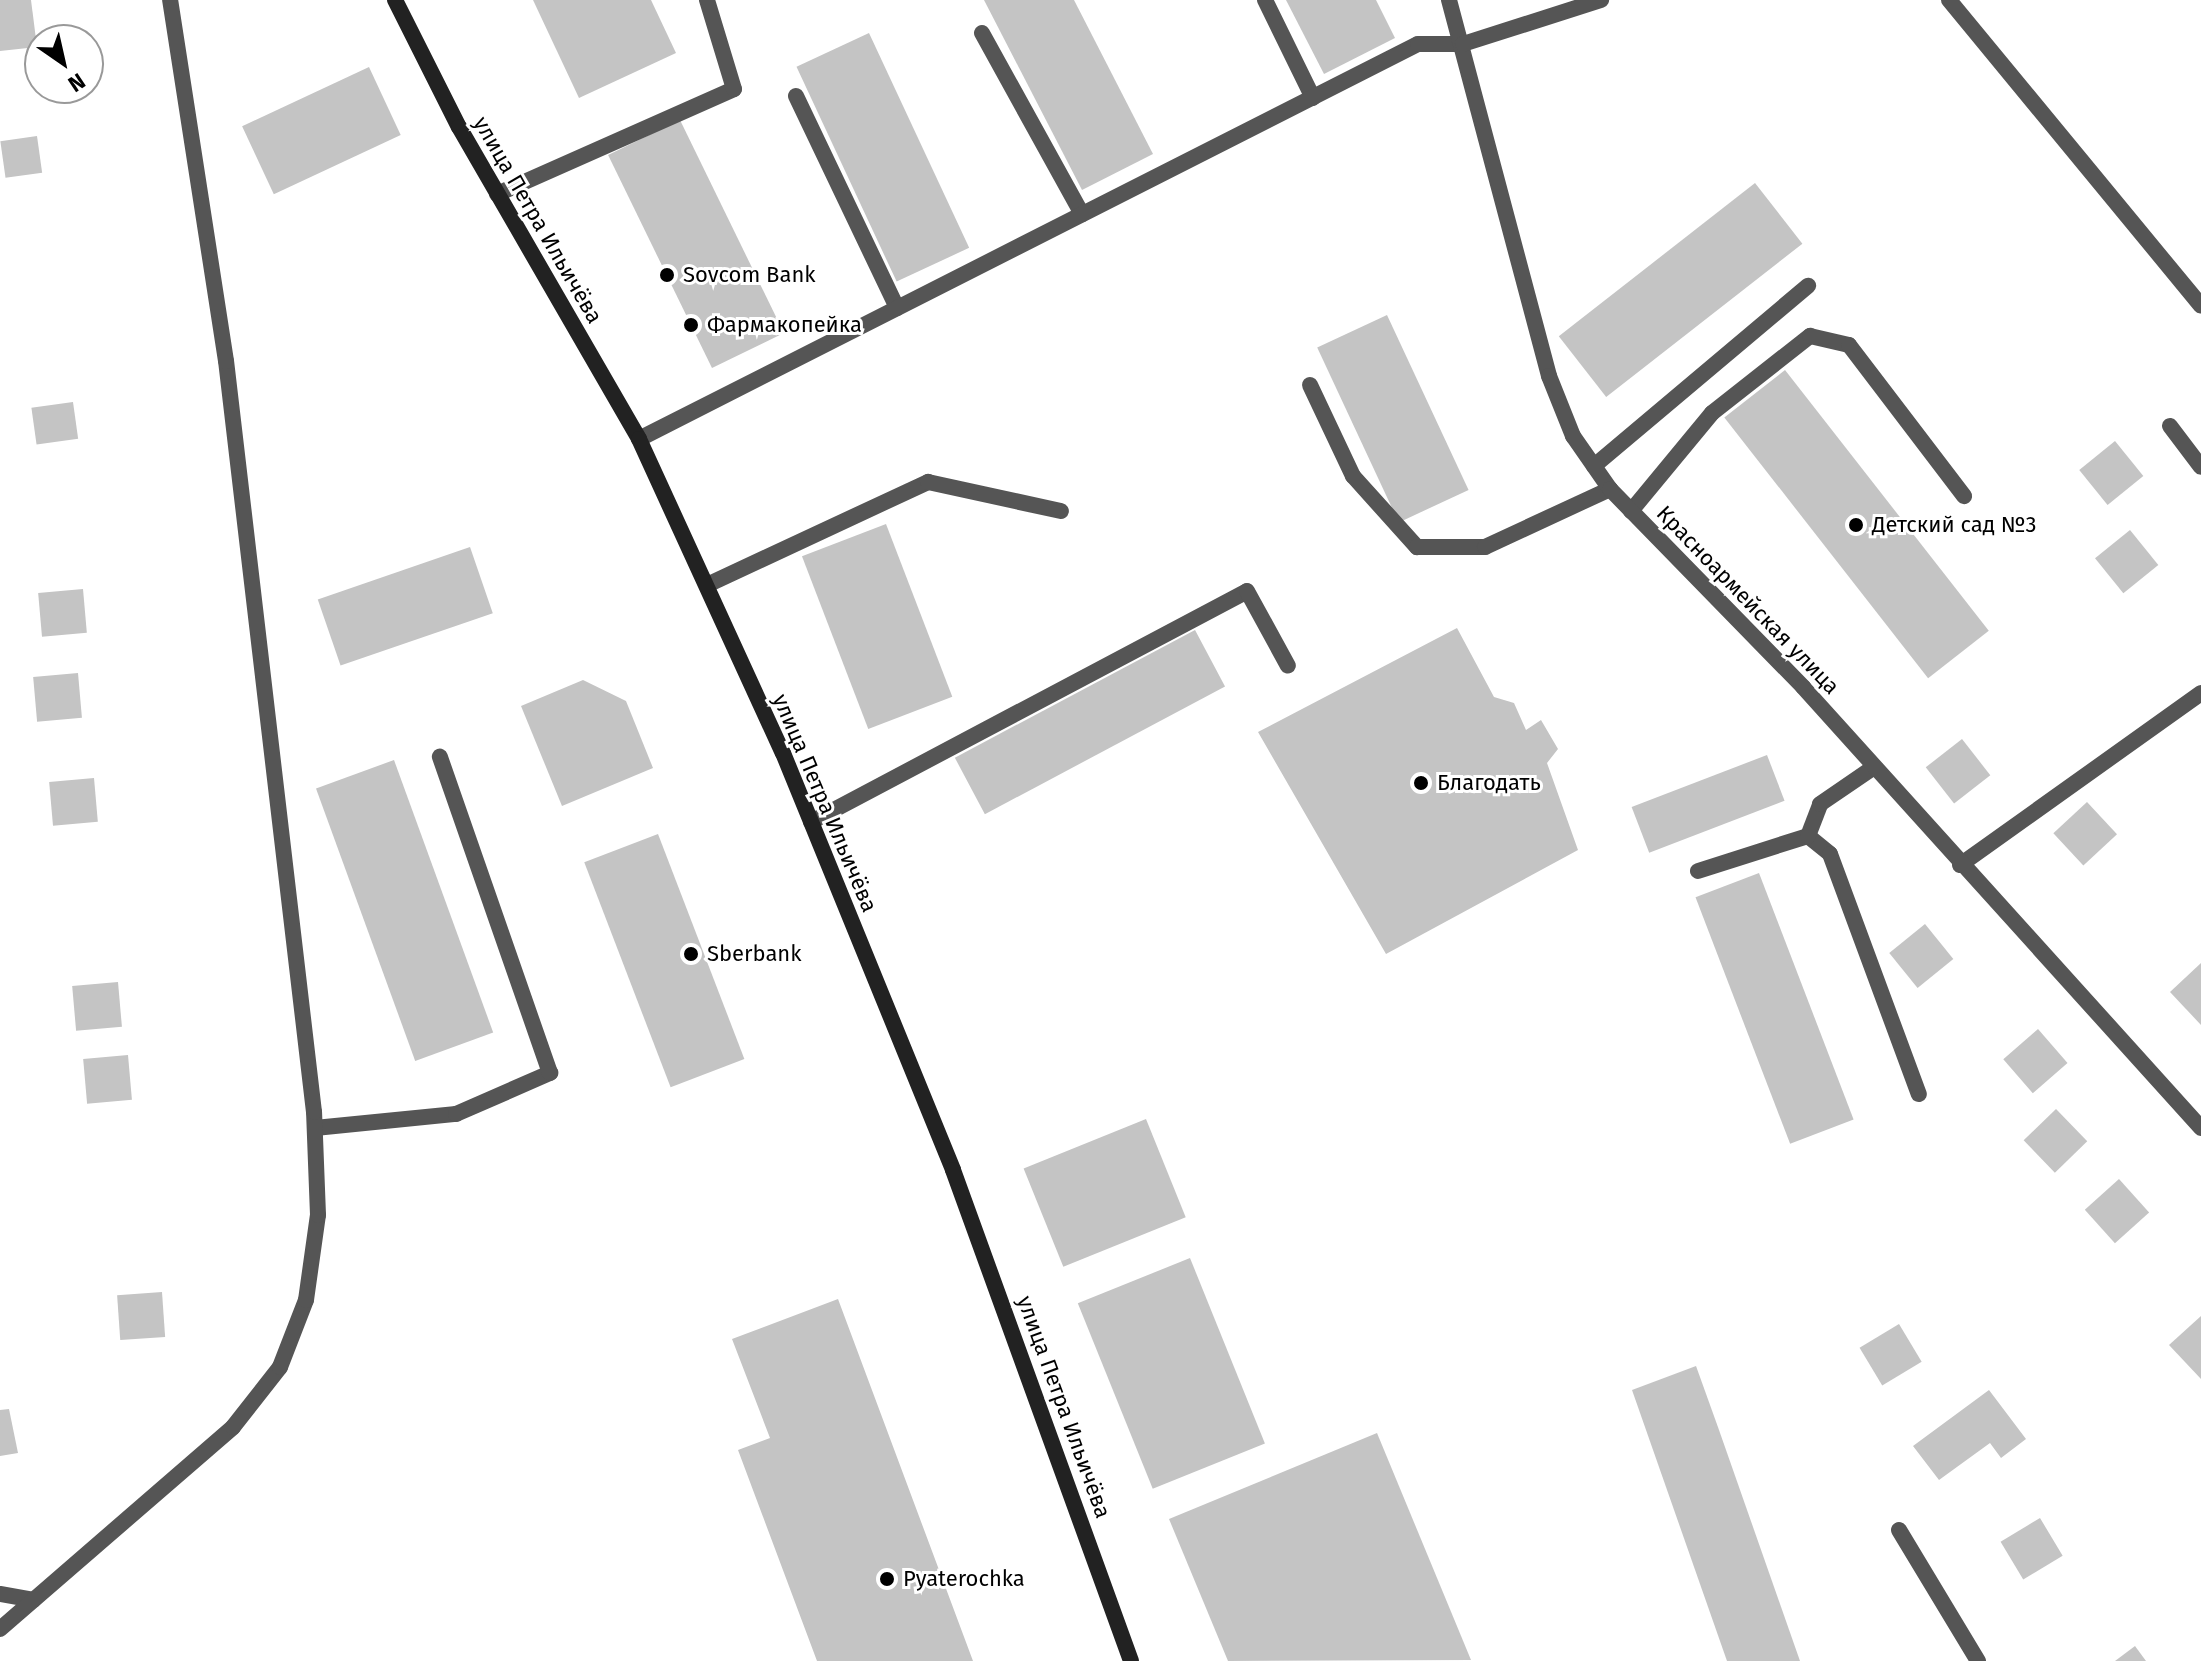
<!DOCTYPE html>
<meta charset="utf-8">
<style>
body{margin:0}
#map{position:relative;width:2201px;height:1661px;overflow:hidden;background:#fff;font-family:"Fira Sans",sans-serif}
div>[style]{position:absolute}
.building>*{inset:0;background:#c4c4c4;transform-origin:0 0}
.service>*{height:16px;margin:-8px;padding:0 8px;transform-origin:8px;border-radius:8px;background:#555}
.minor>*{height:16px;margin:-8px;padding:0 8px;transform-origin:8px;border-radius:8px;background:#555}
.tertiary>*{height:16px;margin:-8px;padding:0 8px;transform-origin:8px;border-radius:8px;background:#555}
.secondary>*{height:16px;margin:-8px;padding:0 8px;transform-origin:8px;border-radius:8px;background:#222}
.dots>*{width:22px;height:22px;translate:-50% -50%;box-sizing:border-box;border:4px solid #fff;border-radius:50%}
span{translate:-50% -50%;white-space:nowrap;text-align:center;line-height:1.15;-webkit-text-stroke:6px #fff;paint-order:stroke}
.street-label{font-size:22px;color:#000}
.poi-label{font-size:22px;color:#000}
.left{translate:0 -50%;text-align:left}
.north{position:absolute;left:24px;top:24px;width:80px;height:80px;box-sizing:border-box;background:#fff;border:2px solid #999;border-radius:50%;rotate:146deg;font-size:22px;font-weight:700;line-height:32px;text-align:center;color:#000}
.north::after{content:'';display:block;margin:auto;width:28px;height:36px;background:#000;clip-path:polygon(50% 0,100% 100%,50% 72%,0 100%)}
</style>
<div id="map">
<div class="building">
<div style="clip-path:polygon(0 0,31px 0,37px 47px,0 51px)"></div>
<div style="clip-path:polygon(533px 0,651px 0,676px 53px,579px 98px)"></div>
<div style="clip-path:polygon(984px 0,1074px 0,1153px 154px,1082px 190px)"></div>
<div style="clip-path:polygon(1286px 0,1376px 0,1395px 38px,1324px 74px)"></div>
<div style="left:869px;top:33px;width:237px;height:80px;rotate:65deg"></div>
<div style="left:369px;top:67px;width:75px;height:140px;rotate:65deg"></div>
<div style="left:680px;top:120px;width:237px;height:80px;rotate:64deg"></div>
<div style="left:37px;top:136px;width:37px;height:37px;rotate:82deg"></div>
<div style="left:1755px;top:183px;width:77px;height:249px;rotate:52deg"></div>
<div style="left:1387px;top:315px;width:193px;height:77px;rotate:65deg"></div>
<div style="left:1785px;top:370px;width:331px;height:77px;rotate:52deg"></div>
<div style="left:73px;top:402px;width:37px;height:42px;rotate:82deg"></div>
<div style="left:2115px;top:441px;width:45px;height:46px;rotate:51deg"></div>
<div style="left:886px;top:524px;width:185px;height:90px;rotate:69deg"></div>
<div style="left:2130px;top:530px;width:45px;height:45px;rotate:51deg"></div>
<div style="left:470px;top:547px;width:70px;height:161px;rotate:71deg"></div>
<div style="left:83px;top:589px;width:44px;height:45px;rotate:85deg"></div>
<div style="clip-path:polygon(1457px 628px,1494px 697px,1514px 703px,1526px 730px,1541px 720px,1558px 749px,1547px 763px,1578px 850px,1386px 954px,1258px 732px)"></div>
<div style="left:1195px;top:630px;width:64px;height:272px;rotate:62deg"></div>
<div style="left:78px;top:673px;width:45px;height:45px;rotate:85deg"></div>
<div style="clip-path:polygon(583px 680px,626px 701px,653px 768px,562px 806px,521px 706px)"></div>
<div style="left:1962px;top:739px;width:46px;height:46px;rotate:52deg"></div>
<div style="left:1767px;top:755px;width:49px;height:145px;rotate:69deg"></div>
<div style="left:394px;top:760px;width:290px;height:83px;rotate:70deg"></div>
<div style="left:94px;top:778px;width:44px;height:45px;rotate:85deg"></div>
<div style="left:2087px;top:802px;width:44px;height:46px;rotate:47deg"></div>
<div style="left:658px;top:834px;width:241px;height:79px;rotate:69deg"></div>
<div style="left:1759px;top:873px;width:264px;height:68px;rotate:69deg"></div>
<div style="left:1925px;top:924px;width:45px;height:46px;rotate:51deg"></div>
<div style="clip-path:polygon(2201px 963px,2201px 1025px,2170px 992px)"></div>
<div style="left:118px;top:982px;width:45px;height:46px;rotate:85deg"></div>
<div style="left:2038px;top:1029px;width:45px;height:46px;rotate:49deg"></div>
<div style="left:128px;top:1055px;width:45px;height:45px;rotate:85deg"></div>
<div style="left:2056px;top:1109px;width:45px;height:45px;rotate:46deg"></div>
<div style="left:1146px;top:1119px;width:106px;height:132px;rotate:68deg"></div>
<div style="left:2119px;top:1179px;width:45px;height:46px;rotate:48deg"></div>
<div style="left:1190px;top:1258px;width:200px;height:121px;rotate:68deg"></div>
<div style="left:162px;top:1292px;width:45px;height:45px;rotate:86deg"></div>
<div style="clip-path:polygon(838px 1299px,973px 1661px,817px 1661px,738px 1450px,770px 1438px,732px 1339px)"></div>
<div style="clip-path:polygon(2201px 1316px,2201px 1379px,2169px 1345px)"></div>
<div style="left:1899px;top:1324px;width:44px;height:46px;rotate:59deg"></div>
<div style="clip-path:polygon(1696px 1366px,1719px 1430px,1800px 1661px,1727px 1661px,1632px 1390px)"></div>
<div style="clip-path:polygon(1989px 1390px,2026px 1439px,2001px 1458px,1990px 1443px,1939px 1480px,1913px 1446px)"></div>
<div style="clip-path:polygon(9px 1409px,18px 1453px,0 1456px,0 1410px)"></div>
<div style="clip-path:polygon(1377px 1433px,1471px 1660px,1228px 1661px,1169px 1519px)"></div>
<div style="left:2040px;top:1518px;width:44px;height:46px;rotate:59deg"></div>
<div style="clip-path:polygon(2135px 1646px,2146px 1661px,2115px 1661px)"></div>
</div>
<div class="service">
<div style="left:1265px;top:0;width:109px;rotate:63.9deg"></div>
<div style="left:1949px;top:0;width:396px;rotate:50.5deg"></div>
<div style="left:982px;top:33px;width:207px;rotate:61.1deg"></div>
<div style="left:796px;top:96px;width:235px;rotate:64.5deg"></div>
<div style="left:497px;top:194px;width:259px;rotate:-23.9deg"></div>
<div style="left:734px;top:89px;width:93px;rotate:-106.9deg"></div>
<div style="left:1310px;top:385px;width:101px;rotate:64.7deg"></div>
<div style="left:1353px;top:476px;width:96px;rotate:48deg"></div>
<div style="left:1417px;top:547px;width:68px"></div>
<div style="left:1485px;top:547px;width:138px;rotate:-24.9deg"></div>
<div style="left:2170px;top:426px;width:51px;rotate:52.9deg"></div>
<div style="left:639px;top:439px;width:873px;rotate:-26.89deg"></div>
<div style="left:1418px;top:44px;width:45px"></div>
<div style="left:1594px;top:466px;width:280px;rotate:-40.1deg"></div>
<div style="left:1631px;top:511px;width:127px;rotate:-50.4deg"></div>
<div style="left:1712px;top:413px;width:125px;rotate:-38.2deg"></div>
<div style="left:1810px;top:336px;width:40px;rotate:13deg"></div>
<div style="left:1849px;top:345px;width:190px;rotate:52.7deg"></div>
<div style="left:707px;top:585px;width:244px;rotate:-25deg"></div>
<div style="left:928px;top:482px;width:136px;rotate:12.3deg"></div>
<div style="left:811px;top:822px;width:493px;rotate:-27.9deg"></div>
<div style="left:1247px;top:591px;width:85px;rotate:61.3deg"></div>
<div style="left:1808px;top:836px;width:28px;rotate:39deg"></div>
<div style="left:1830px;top:854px;width:256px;rotate:69.7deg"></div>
<div style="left:1960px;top:865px;width:296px;rotate:-35.5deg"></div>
<div style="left:1698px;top:871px;width:115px;rotate:-17.7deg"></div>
<div style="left:1808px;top:836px;width:34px;rotate:-69deg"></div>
<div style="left:1820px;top:804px;width:65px;rotate:-34.4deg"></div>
<div style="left:315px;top:1128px;width:142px;rotate:-5.7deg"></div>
<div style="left:456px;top:1114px;width:103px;rotate:-23.6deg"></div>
<div style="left:550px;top:1073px;width:335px;rotate:-109.2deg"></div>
</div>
<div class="minor">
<div style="left:1449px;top:0;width:389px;rotate:75.1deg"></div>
<div style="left:1549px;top:376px;width:65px;rotate:68.2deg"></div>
<div style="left:1573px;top:436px;width:65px;rotate:55.1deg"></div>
<div style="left:1610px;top:489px;width:277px;rotate:45.7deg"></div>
<div style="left:1803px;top:687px;width:594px;rotate:47.93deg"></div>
<div style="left:1463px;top:44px;width:145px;rotate:-17.7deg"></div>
<div style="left:1899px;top:1530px;width:153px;rotate:58.9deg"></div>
<div style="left:0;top:1594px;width:34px;rotate:10deg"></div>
</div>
<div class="tertiary">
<div style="left:0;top:1629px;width:308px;rotate:-40.9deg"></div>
<div style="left:233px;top:1427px;width:76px;rotate:-51.9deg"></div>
<div style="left:280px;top:1367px;width:72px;rotate:-68.8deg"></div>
<div style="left:306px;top:1300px;width:86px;rotate:-82deg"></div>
<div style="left:318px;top:1215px;width:103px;rotate:-92.2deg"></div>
<div style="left:314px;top:1112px;width:756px;rotate:-96.68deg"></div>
<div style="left:226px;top:361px;width:365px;rotate:-98.8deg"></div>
</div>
<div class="secondary">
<div style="left:395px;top:0;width:142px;rotate:63.3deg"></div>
<div style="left:459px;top:127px;width:360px;rotate:60deg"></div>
<div style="left:639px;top:439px;width:345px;rotate:65.4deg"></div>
<div style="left:783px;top:753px;width:450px;rotate:67.8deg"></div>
<div style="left:953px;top:1170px;width:522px;rotate:70.07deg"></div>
</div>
<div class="dots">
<div style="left:667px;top:275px;background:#000"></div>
<div style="left:691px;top:325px;background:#000"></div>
<div style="left:1856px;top:525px;background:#000"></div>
<div style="left:1421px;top:783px;background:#000"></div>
<div style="left:691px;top:954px;background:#000"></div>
<div style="left:887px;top:1579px;background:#000"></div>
</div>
<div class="street-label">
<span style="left:538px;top:220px;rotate:60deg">улица Петра Ильичёва</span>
<span style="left:1748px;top:600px;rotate:46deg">Красноармейская улица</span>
<span style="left:825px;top:803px;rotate:67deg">улица Петра Ильичёва</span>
<span style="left:1064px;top:1407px;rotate:70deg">улица Петра Ильичёва</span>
</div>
<div class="poi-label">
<span class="left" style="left:683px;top:275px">Sovcom Bank</span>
<span class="left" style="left:707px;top:325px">Фармакопейка</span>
<span class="left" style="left:1872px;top:525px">Детский сад №3</span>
<span class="left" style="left:1437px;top:783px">Благодать</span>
<span class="left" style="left:707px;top:954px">Sberbank</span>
<span class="left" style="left:903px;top:1579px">Pyaterochka</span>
</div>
<div class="north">N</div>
</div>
